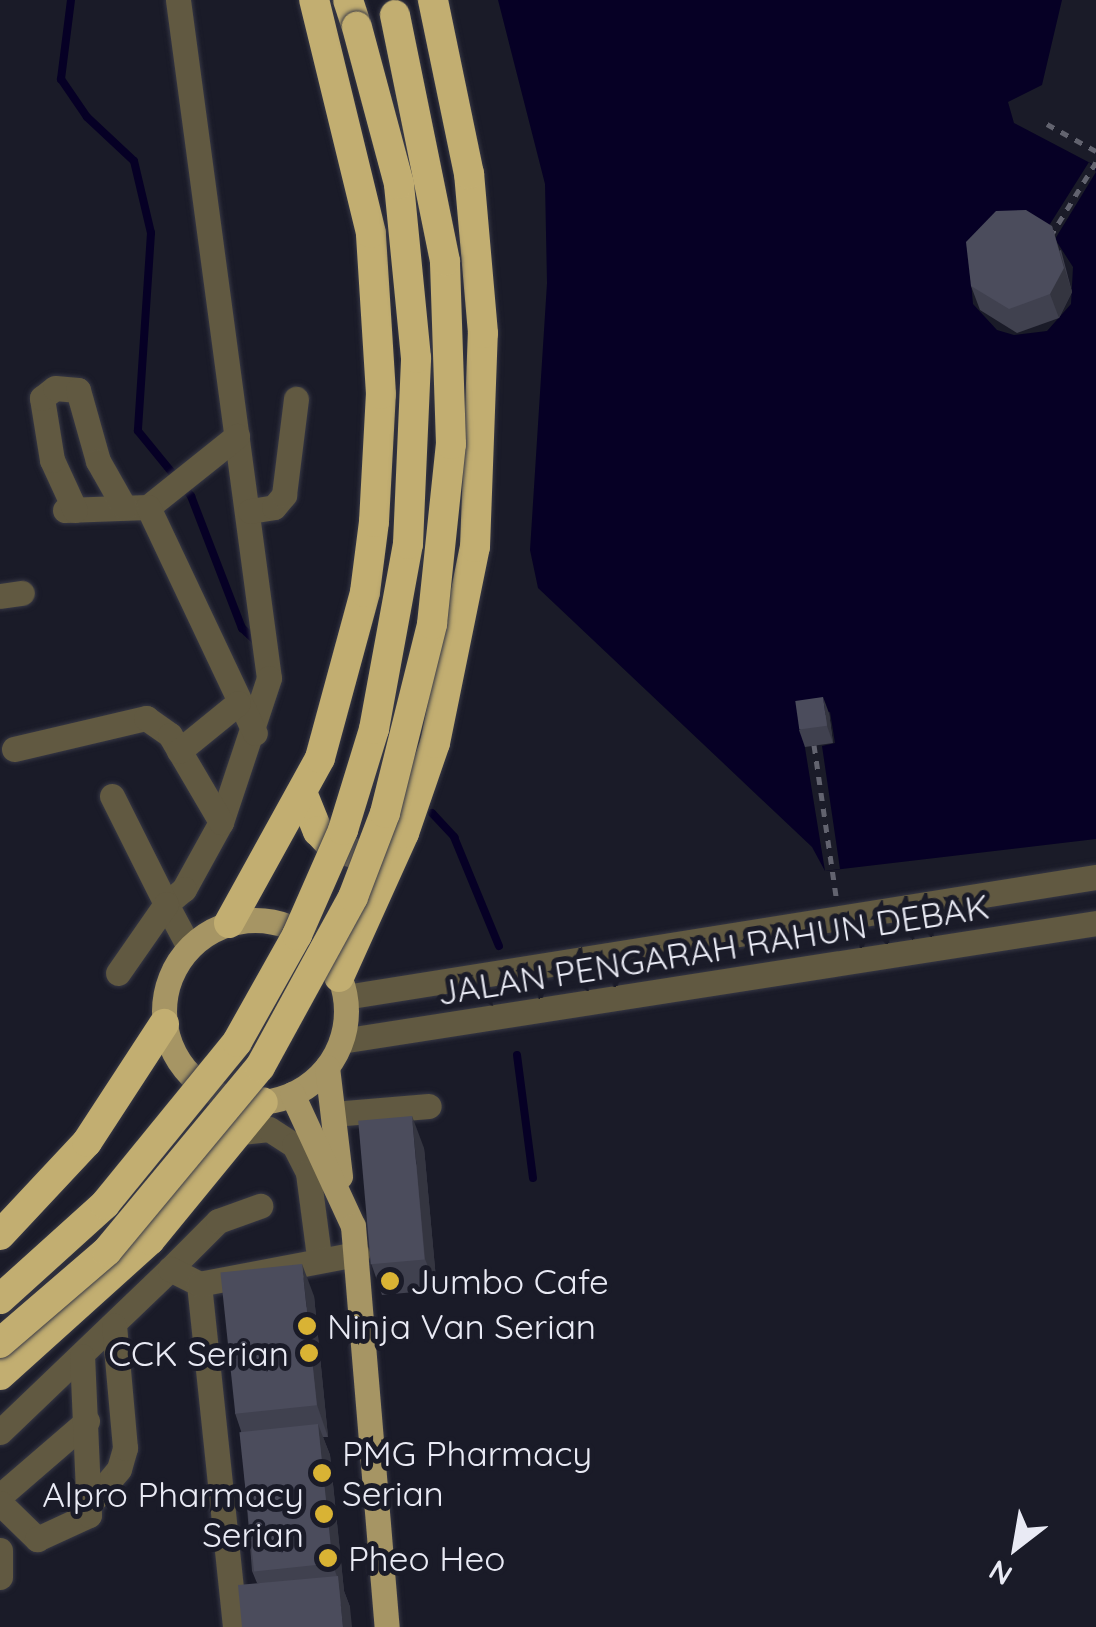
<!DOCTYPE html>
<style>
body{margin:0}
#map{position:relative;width:1096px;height:1627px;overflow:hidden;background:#1a1b28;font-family:Quicksand,sans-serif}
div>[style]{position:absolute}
.water>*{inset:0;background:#060025}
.pier>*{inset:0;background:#1a1b28}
.stream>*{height:8px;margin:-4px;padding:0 4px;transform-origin:4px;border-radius:4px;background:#060025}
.path>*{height:5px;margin-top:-2.5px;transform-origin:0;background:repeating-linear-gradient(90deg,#62636f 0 8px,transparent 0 16px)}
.roads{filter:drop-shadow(0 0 2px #373845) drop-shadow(0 0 2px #373845)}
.minor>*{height:25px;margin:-12.5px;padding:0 12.5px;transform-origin:12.5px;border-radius:12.5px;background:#615941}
.major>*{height:25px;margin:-12.5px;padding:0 12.5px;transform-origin:12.5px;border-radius:12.5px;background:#a69564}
.major>.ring{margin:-12.5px;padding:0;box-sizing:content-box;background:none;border:25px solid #a69564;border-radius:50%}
.highway>*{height:30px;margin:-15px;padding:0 15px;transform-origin:15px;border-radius:15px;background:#c2ae71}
.bridges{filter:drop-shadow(0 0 2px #373845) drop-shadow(0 0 2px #373845)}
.highway-bridge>*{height:30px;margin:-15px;padding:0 15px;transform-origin:15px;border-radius:15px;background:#c2ae71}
.wall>*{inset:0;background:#40414f}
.shaded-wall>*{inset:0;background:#343540}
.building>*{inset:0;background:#4b4c5c;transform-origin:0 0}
.dots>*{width:28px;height:28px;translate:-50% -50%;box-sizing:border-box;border:5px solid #1a1b28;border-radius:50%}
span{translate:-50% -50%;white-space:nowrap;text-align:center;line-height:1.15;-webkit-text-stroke:10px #1a1b28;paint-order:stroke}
.street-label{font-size:35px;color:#e9eaf4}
.poi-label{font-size:35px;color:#e9eaf4}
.left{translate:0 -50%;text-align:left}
.right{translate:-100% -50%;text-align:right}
.north{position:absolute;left:966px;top:1497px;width:100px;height:100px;-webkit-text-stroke:8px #1a1b28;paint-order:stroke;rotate:211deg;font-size:28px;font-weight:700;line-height:40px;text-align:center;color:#e9eaf4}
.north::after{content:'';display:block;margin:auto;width:35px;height:45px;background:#e9eaf4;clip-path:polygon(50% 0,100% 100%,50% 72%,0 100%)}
</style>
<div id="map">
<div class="water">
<div style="clip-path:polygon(498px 0,1062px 0,1042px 85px,1008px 102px,1014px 123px,1096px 166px,1096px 839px,825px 871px,812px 847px,538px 588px,530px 550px,547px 283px,545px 184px)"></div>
</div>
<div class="pier">
<div style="clip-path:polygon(1089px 162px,1096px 172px,1055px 239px,1073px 267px,1071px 304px,1047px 331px,1014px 335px,997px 330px,973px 304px,970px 270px,1045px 232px)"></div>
<div style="clip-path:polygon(830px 712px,835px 743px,822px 746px,840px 869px,825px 871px,800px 717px)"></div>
</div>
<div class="stream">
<div style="left:71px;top:0;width:80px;rotate:97.2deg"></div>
<div style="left:61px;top:79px;width:46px;rotate:55.6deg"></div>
<div style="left:87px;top:117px;width:64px;rotate:43.1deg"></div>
<div style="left:134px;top:161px;width:74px;rotate:76.7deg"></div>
<div style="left:151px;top:233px;width:198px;rotate:93.8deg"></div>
<div style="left:138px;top:431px;width:84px;rotate:50.8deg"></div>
<div style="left:191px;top:496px;width:142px;rotate:68.9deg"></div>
<div style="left:242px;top:628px;width:22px;rotate:43deg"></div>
<div style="left:432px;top:813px;width:33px;rotate:47deg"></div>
<div style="left:454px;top:837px;width:118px;rotate:67.6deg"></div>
<div style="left:517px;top:1055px;width:124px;rotate:82.6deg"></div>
</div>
<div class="path">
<div style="left:1047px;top:124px;width:56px;rotate:28.9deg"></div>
<div style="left:1050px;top:237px;width:88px;rotate:-58.5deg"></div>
<div style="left:814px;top:745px;width:153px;rotate:81.7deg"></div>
</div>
<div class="roads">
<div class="minor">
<div style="left:178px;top:0;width:684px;rotate:82.36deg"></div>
<div style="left:269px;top:678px;width:152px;rotate:108.4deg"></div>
<div style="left:221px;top:822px;width:77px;rotate:118.9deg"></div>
<div style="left:184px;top:889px;width:23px;rotate:140deg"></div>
<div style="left:166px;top:904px;width:49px;rotate:61.9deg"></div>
<div style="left:148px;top:507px;width:114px;rotate:-38.6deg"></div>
<div style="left:65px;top:510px;width:83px;rotate:-2.1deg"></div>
<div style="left:148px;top:507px;width:250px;rotate:64.7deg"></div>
<div style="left:75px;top:510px;width:55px;rotate:-114.7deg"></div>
<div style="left:52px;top:460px;width:63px;rotate:-99.2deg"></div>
<div style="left:42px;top:398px;width:16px;rotate:-38deg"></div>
<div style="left:55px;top:388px;width:23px;rotate:5deg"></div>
<div style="left:78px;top:390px;width:74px;rotate:74.3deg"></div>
<div style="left:98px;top:461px;width:53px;rotate:60.5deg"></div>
<div style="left:250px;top:511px;width:24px;rotate:-9deg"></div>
<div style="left:274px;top:507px;width:16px;rotate:-50deg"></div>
<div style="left:284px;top:495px;width:97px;rotate:-82.9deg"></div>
<div style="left:0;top:596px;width:22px;rotate:-8deg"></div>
<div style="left:14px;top:749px;width:136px;rotate:-13.2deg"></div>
<div style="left:146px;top:718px;width:29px;rotate:35deg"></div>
<div style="left:170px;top:735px;width:101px;rotate:59.6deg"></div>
<div style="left:179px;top:751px;width:76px;rotate:-39.1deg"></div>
<div style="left:112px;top:796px;width:121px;rotate:63.4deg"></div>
<div style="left:166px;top:904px;width:84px;rotate:124.8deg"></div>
<div style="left:345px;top:997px;width:761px;rotate:-9.08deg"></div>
<div style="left:341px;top:1041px;width:764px;rotate:-8.88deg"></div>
<div style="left:333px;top:1114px;width:96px;rotate:-4.8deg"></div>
<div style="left:241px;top:1132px;width:28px;rotate:-6deg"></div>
<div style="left:269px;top:1129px;width:30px;rotate:33deg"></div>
<div style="left:294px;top:1145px;width:31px;rotate:63deg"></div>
<div style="left:308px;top:1173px;width:85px;rotate:82.5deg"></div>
<div style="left:170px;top:1269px;width:68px;rotate:-45deg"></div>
<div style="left:218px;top:1221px;width:45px;rotate:-19.7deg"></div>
<div style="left:199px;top:1284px;width:345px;rotate:84deg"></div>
<div style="left:0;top:1432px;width:236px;rotate:-43.8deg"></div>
<div style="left:170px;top:1269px;width:33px;rotate:27deg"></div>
<div style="left:199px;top:1284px;width:161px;rotate:-10.8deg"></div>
<div style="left:0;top:1496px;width:115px;rotate:-40.8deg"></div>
<div style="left:93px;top:1500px;width:40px;rotate:-50deg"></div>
<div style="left:119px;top:1469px;width:22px;rotate:-74deg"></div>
<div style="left:125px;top:1448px;width:123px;rotate:-95.1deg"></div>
<div style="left:0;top:1503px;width:52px;rotate:44.2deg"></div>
<div style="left:37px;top:1539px;width:57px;rotate:-24.8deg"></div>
<div style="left:89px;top:1515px;width:159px;rotate:-92.5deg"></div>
<div style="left:0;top:1550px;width:27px;rotate:90deg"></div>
</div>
<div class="major">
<div class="ring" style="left:164px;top:920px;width:157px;height:157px"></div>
<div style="left:327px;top:1067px;width:110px;rotate:83.2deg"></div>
<div style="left:292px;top:1094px;width:145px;rotate:65.2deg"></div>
<div style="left:353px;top:1226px;width:402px;rotate:85.2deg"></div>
</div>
<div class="highway">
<div style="left:348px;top:0;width:28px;rotate:72deg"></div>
<div style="left:304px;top:797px;width:37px;rotate:68deg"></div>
<div style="left:318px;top:831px;width:23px;rotate:47deg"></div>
<div style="left:334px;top:848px;width:30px;rotate:14deg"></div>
<div style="left:363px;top:855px;width:30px;rotate:-24deg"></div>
<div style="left:229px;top:923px;width:188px;rotate:-61.1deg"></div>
<div style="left:320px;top:758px;width:172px;rotate:-74.8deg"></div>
<div style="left:365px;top:592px;width:71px;rotate:-82.7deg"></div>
<div style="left:374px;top:522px;width:128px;rotate:-86.9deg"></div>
<div style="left:381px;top:394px;width:161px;rotate:-93.6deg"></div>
<div style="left:371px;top:233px;width:240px;rotate:-103.7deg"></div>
<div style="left:339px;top:977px;width:158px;rotate:-65.7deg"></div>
<div style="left:404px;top:833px;width:95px;rotate:-71deg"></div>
<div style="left:435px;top:743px;width:200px;rotate:-78.5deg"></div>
<div style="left:475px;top:547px;width:214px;rotate:-87.9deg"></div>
<div style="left:483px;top:333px;width:160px;rotate:-95deg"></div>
<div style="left:469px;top:174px;width:178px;rotate:-101.7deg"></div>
<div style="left:0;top:1235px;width:127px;rotate:-46.9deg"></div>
<div style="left:87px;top:1142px;width:141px;rotate:-56.9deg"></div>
<div style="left:0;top:1375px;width:202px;rotate:-42deg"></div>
<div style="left:150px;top:1240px;width:178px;rotate:-50.7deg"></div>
</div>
</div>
<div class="bridges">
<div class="highway-bridge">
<div style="left:0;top:1299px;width:142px;rotate:-42.1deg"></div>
<div style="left:105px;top:1204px;width:209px;rotate:-50.8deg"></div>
<div style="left:237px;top:1042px;width:123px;rotate:-60.7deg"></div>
<div style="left:297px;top:935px;width:115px;rotate:-66.3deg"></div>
<div style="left:343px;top:830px;width:106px;rotate:-72.9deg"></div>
<div style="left:374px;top:729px;width:188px;rotate:-79.6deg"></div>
<div style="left:408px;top:544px;width:186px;rotate:-87.5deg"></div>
<div style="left:416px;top:358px;width:175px;rotate:-95.6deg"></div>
<div style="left:399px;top:184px;width:163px;rotate:-105deg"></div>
<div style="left:0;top:1343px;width:141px;rotate:-40.7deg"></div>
<div style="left:107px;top:1251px;width:239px;rotate:-50.3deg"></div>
<div style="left:260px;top:1067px;width:194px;rotate:-61.3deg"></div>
<div style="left:353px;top:897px;width:90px;rotate:-69.1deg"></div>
<div style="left:385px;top:813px;width:195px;rotate:-76deg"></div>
<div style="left:432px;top:624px;width:181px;rotate:-84deg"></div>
<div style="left:451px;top:444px;width:183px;rotate:-91.9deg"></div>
<div style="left:445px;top:261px;width:251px;rotate:-101.5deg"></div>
</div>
</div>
<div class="wall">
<div style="clip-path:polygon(1061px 250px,1072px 292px,1059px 318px,1017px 333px,980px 310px,971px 286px)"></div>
<div style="clip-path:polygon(829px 713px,833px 743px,805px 747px,799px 730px)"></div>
<div style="clip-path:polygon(424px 1148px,437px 1290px,382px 1295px,371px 1263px)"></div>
<div style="clip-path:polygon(314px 1296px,328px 1437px,323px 1437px,330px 1455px,344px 1591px,350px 1607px,257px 1583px,252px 1571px,241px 1431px,235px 1413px)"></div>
</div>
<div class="shaded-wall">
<div style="clip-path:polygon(1052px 226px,1072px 292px,1059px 318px,1050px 294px)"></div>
<div style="clip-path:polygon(823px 697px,829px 713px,833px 743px,827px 726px)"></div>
<div style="clip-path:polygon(412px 1116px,424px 1148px,437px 1290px,425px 1259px)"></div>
<div style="clip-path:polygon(302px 1264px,314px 1296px,328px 1437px,317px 1405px)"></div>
<div style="clip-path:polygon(318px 1424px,330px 1455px,344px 1591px,350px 1607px,352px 1627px,343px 1627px,338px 1579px,332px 1563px)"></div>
</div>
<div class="building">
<div style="clip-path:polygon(1026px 210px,1052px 226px,1064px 268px,1050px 294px,1009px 309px,971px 286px,966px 242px,996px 211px)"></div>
<div style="left:823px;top:697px;width:29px;height:28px;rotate:82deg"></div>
<div style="left:412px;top:1116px;width:144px;height:54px;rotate:85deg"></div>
<div style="left:302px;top:1264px;width:142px;height:82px;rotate:84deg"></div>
<div style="left:318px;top:1424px;width:140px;height:79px;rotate:84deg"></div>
<div style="clip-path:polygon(338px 1576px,343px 1627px,242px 1627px,238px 1585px)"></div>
</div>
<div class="dots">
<div style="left:390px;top:1281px;background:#d9b334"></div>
<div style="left:307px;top:1326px;background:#d9b334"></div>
<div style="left:309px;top:1353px;background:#d9b334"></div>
<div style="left:322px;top:1473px;background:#d9b334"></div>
<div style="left:324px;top:1514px;background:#d9b334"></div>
<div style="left:328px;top:1558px;background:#d9b334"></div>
</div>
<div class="street-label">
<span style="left:713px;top:949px;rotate:-9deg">JALAN PENGARAH RAHUN DEBAK</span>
</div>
<div class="poi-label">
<span class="left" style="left:410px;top:1281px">Jumbo Cafe</span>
<span class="left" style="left:327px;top:1326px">Ninja Van Serian</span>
<span class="right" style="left:289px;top:1353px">CCK Serian</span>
<span class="left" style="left:342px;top:1473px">PMG Pharmacy<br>Serian</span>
<span class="right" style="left:304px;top:1514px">Alpro Pharmacy<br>Serian</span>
<span class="left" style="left:348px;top:1558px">Pheo Heo</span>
</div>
<div class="north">N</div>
</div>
